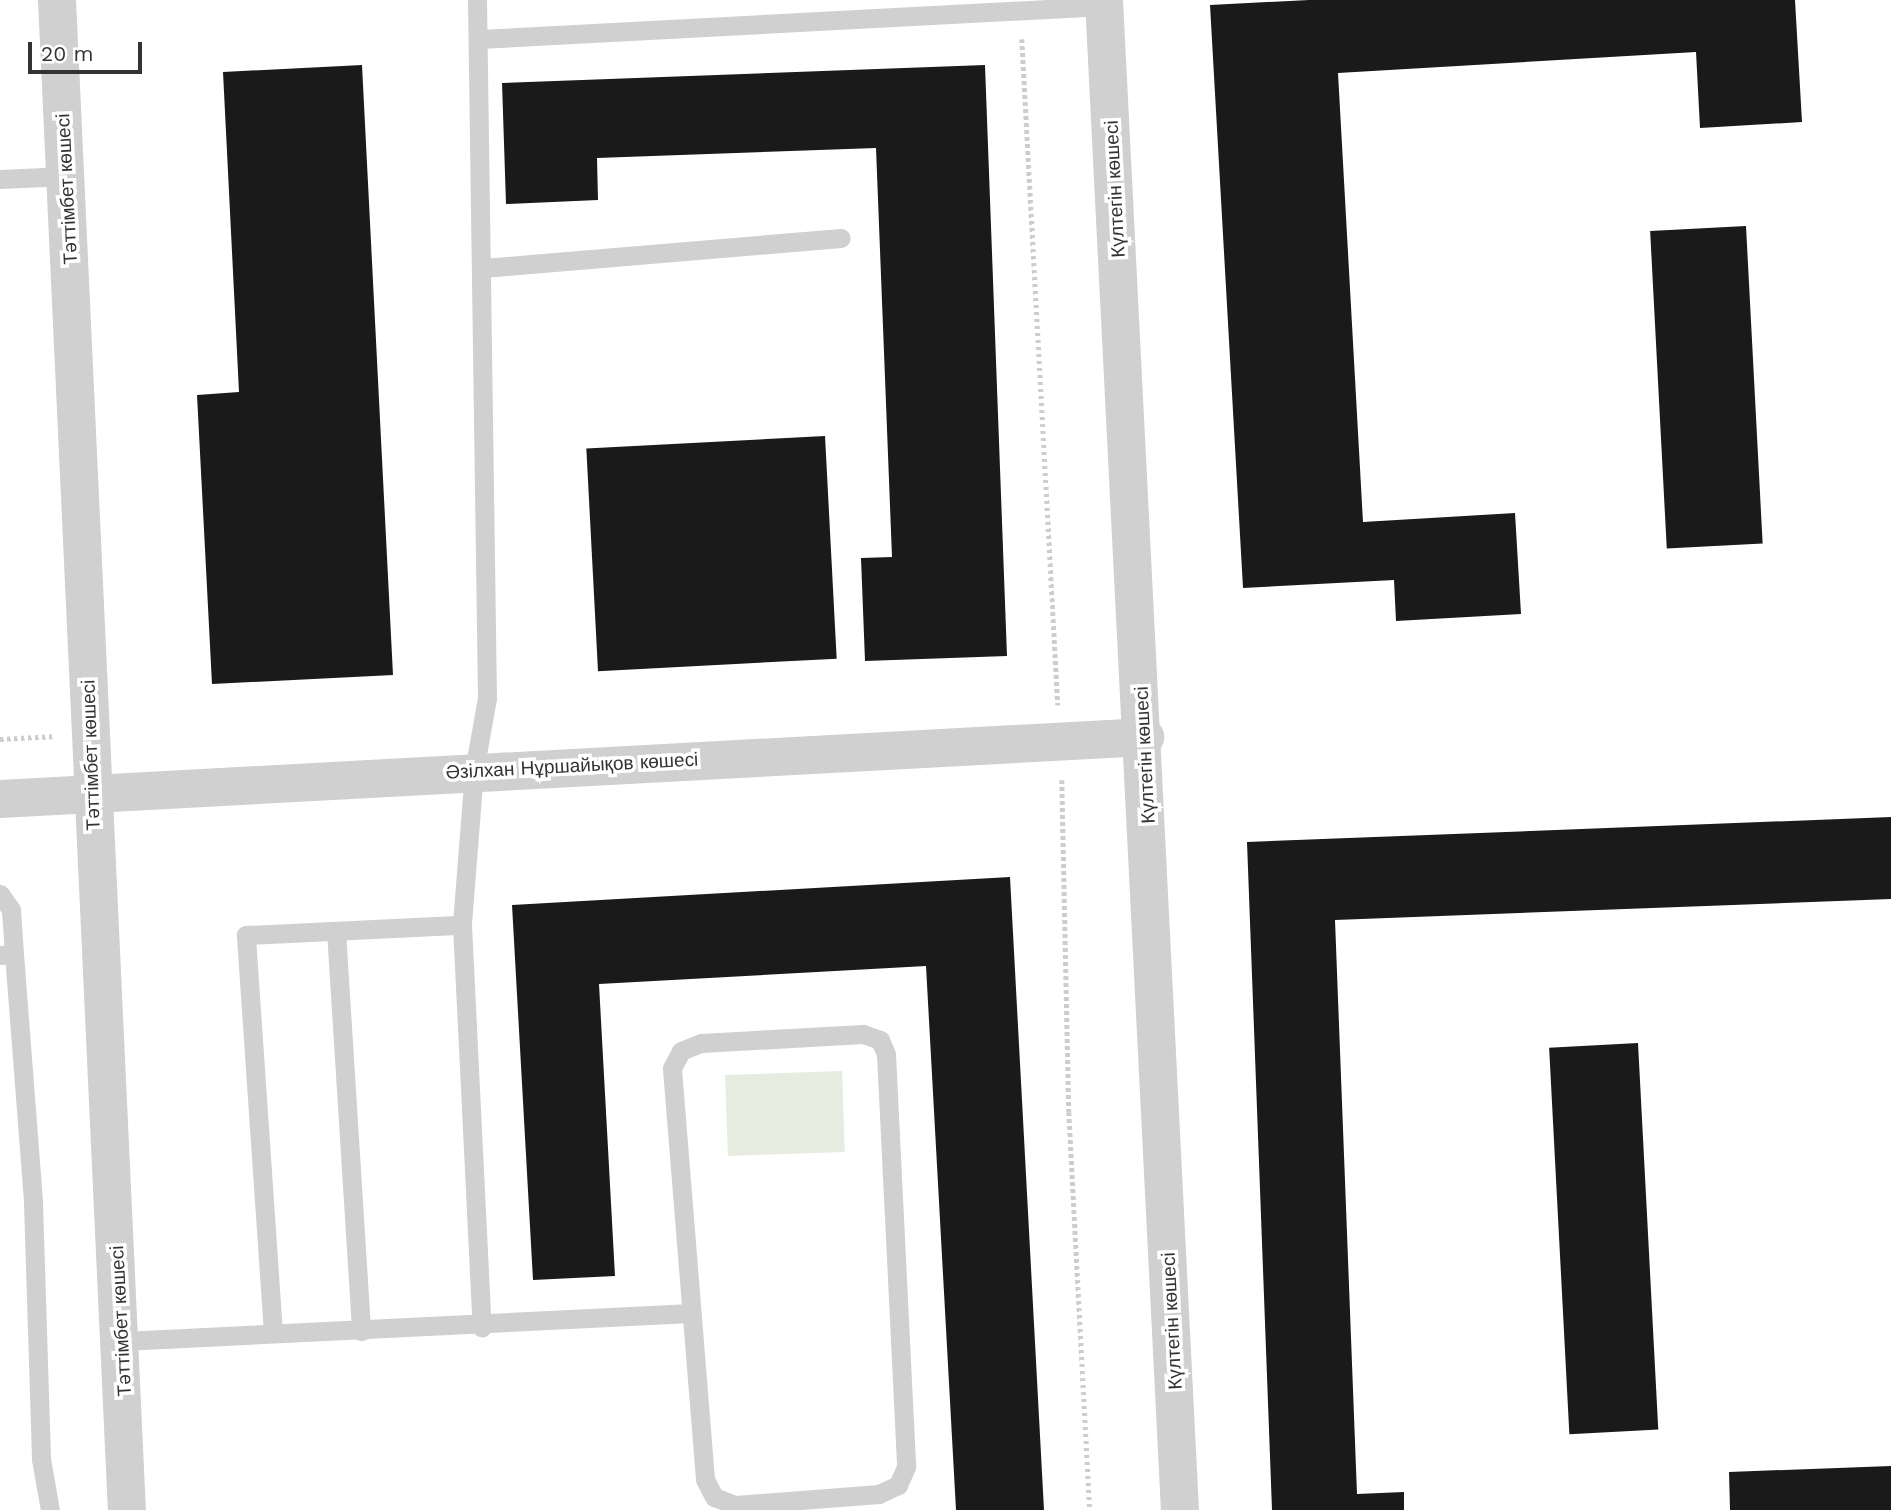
<!DOCTYPE html>
<meta charset="utf-8">
<style>
body{margin:0}
#map{position:relative;width:1891px;height:1510px;overflow:hidden;background:#fff;font-family:"Work Sans",sans-serif}
div>[style]{position:absolute}
.green>*{inset:0;background:#e6ecdf;transform-origin:0 0}
.building>*{inset:0;background:#1a1a1a;transform-origin:0 0}
.path>*{height:4.5px;margin-top:-2.25px;transform-origin:0;background:repeating-linear-gradient(90deg,#cdcdcd 0 3.5px,transparent 0 7px)}
.lane>*{height:19px;margin:-9.5px;padding:0 9.5px;transform-origin:9.5px;border-radius:9.5px;background:#d0d0d0}
.street>*{height:38px;margin:-19px;padding:0 19px;transform-origin:19px;border-radius:19px;background:#d0d0d0}
span{translate:-50% -50%;white-space:nowrap;text-align:center;line-height:1.15;-webkit-text-stroke:7px #fff;paint-order:stroke}
.street-label{font-size:19px;color:#333}
.scale{position:absolute;left:28px;top:42px;width:114px;height:32px;box-sizing:border-box;border:4px solid #333;border-top:0;padding-left:9px;font-size:21px;line-height:24px;white-space:nowrap;color:#333;-webkit-text-stroke:5px #fff;paint-order:stroke}
</style>
<div id="map">
<div class="green">
<div style="left:842px;top:1071px;width:81px;height:117px;rotate:88deg"></div>
</div>
<div class="building">
<div style="clip-path:polygon(1309px 0,1795px 0,1802px 122px,1700px 128px,1696px 52px,1338px 73px,1363px 522px,1515px 513px,1521px 614px,1396px 621px,1394px 580px,1243px 588px,1210px 5px)"></div>
<div style="clip-path:polygon(362px 65px,393px 675px,212px 684px,197px 395px,239px 392px,223px 72px)"></div>
<div style="clip-path:polygon(985px 65px,1007px 656px,865px 661px,861px 558px,892px 557px,876px 148px,597px 158px,598px 200px,506px 204px,502px 83px)"></div>
<div style="left:1746px;top:226px;width:318px;height:96px;rotate:87deg"></div>
<div style="left:825px;top:436px;width:223px;height:239px;rotate:87deg"></div>
<div style="clip-path:polygon(1891px 817px,1891px 899px,1335px 920px,1357px 1494px,1404px 1492px,1404px 1510px,1272px 1510px,1247px 842px)"></div>
<div style="clip-path:polygon(1010px 877px,1044px 1510px,956px 1510px,926px 966px,599px 984px,615px 1276px,533px 1280px,512px 905px)"></div>
<div style="left:1638px;top:1043px;width:387px;height:89px;rotate:87deg"></div>
<div style="clip-path:polygon(1891px 1466px,1891px 1510px,1730px 1510px,1729px 1472px)"></div>
</div>
<div class="path">
<div style="left:1022px;top:39px;width:667px;rotate:86.91deg"></div>
<div style="left:0;top:739px;width:55px;rotate:-3.1deg"></div>
<div style="left:1062px;top:780px;width:332px;rotate:88.8deg"></div>
<div style="left:1069px;top:1112px;width:399px;rotate:87deg"></div>
</div>
<div class="lane">
<div style="left:477px;top:0;width:698px;rotate:89.18deg"></div>
<div style="left:487px;top:698px;width:74px;rotate:100.1deg"></div>
<div style="left:474px;top:771px;width:154px;rotate:94.5deg"></div>
<div style="left:462px;top:925px;width:403px;rotate:87.2deg"></div>
<div style="left:479px;top:39px;width:627px;rotate:-3.02deg"></div>
<div style="left:0;top:179px;width:67px;rotate:-2.6deg"></div>
<div style="left:483px;top:268px;width:359px;rotate:-4.8deg"></div>
<div style="left:0;top:894px;width:19px;rotate:55deg"></div>
<div style="left:11px;top:910px;width:44px;rotate:86.1deg"></div>
<div style="left:336px;top:931px;width:401px;rotate:86.4deg"></div>
<div style="left:0;top:955px;width:14px;rotate:-4deg"></div>
<div style="left:14px;top:954px;width:250px;rotate:85.6deg"></div>
<div style="left:33px;top:1203px;width:256px;rotate:88.2deg"></div>
<div style="left:41px;top:1459px;width:52px;rotate:80deg"></div>
<div style="left:863px;top:1034px;width:18px;rotate:19deg"></div>
<div style="left:880px;top:1040px;width:15px;rotate:67deg"></div>
<div style="left:886px;top:1054px;width:413px;rotate:87.2deg"></div>
<div style="left:906px;top:1467px;width:20px;rotate:114deg"></div>
<div style="left:898px;top:1485px;width:21px;rotate:155deg"></div>
<div style="left:879px;top:1494px;width:144px;rotate:175.6deg"></div>
<div style="left:735px;top:1505px;width:22px;rotate:-159deg"></div>
<div style="left:714px;top:1497px;width:20px;rotate:-117deg"></div>
<div style="left:705px;top:1479px;width:412px;rotate:-94.6deg"></div>
<div style="left:672px;top:1068px;width:19px;rotate:-62deg"></div>
<div style="left:681px;top:1051px;width:22px;rotate:-22deg"></div>
<div style="left:701px;top:1043px;width:162px;rotate:-3.2deg"></div>
<div style="left:273px;top:1333px;width:399px;rotate:-93.9deg"></div>
<div style="left:246px;top:935px;width:216px;rotate:-2.7deg"></div>
<div style="left:123px;top:1341px;width:569px;rotate:-2.82deg"></div>
</div>
<div class="street">
<div style="left:57px;top:0;width:1512px;rotate:87.35deg"></div>
<div style="left:1104px;top:0;width:1512px;rotate:87.12deg"></div>
<div style="left:0;top:799px;width:1147px;rotate:-3.1deg"></div>
</div>
<div class="street-label">
<span style="left:67px;top:189px;rotate:-93deg">Тәттімбет көшесі</span>
<span style="left:1115px;top:189px;rotate:-93deg">Күлтегін көшесі</span>
<span style="left:91px;top:755px;rotate:-92deg">Тәттімбет көшесі</span>
<span style="left:1145px;top:755px;rotate:-93deg">Күлтегін көшесі</span>
<span style="left:572px;top:766px;rotate:-3deg">Әзілхан Нұршайықов көшесі</span>
<span style="left:121px;top:1321px;rotate:-93deg">Тәттімбет көшесі</span>
<span style="left:1172px;top:1321px;rotate:-93deg">Күлтегін көшесі</span>
</div>
<div class="scale">20 m</div>
</div>
